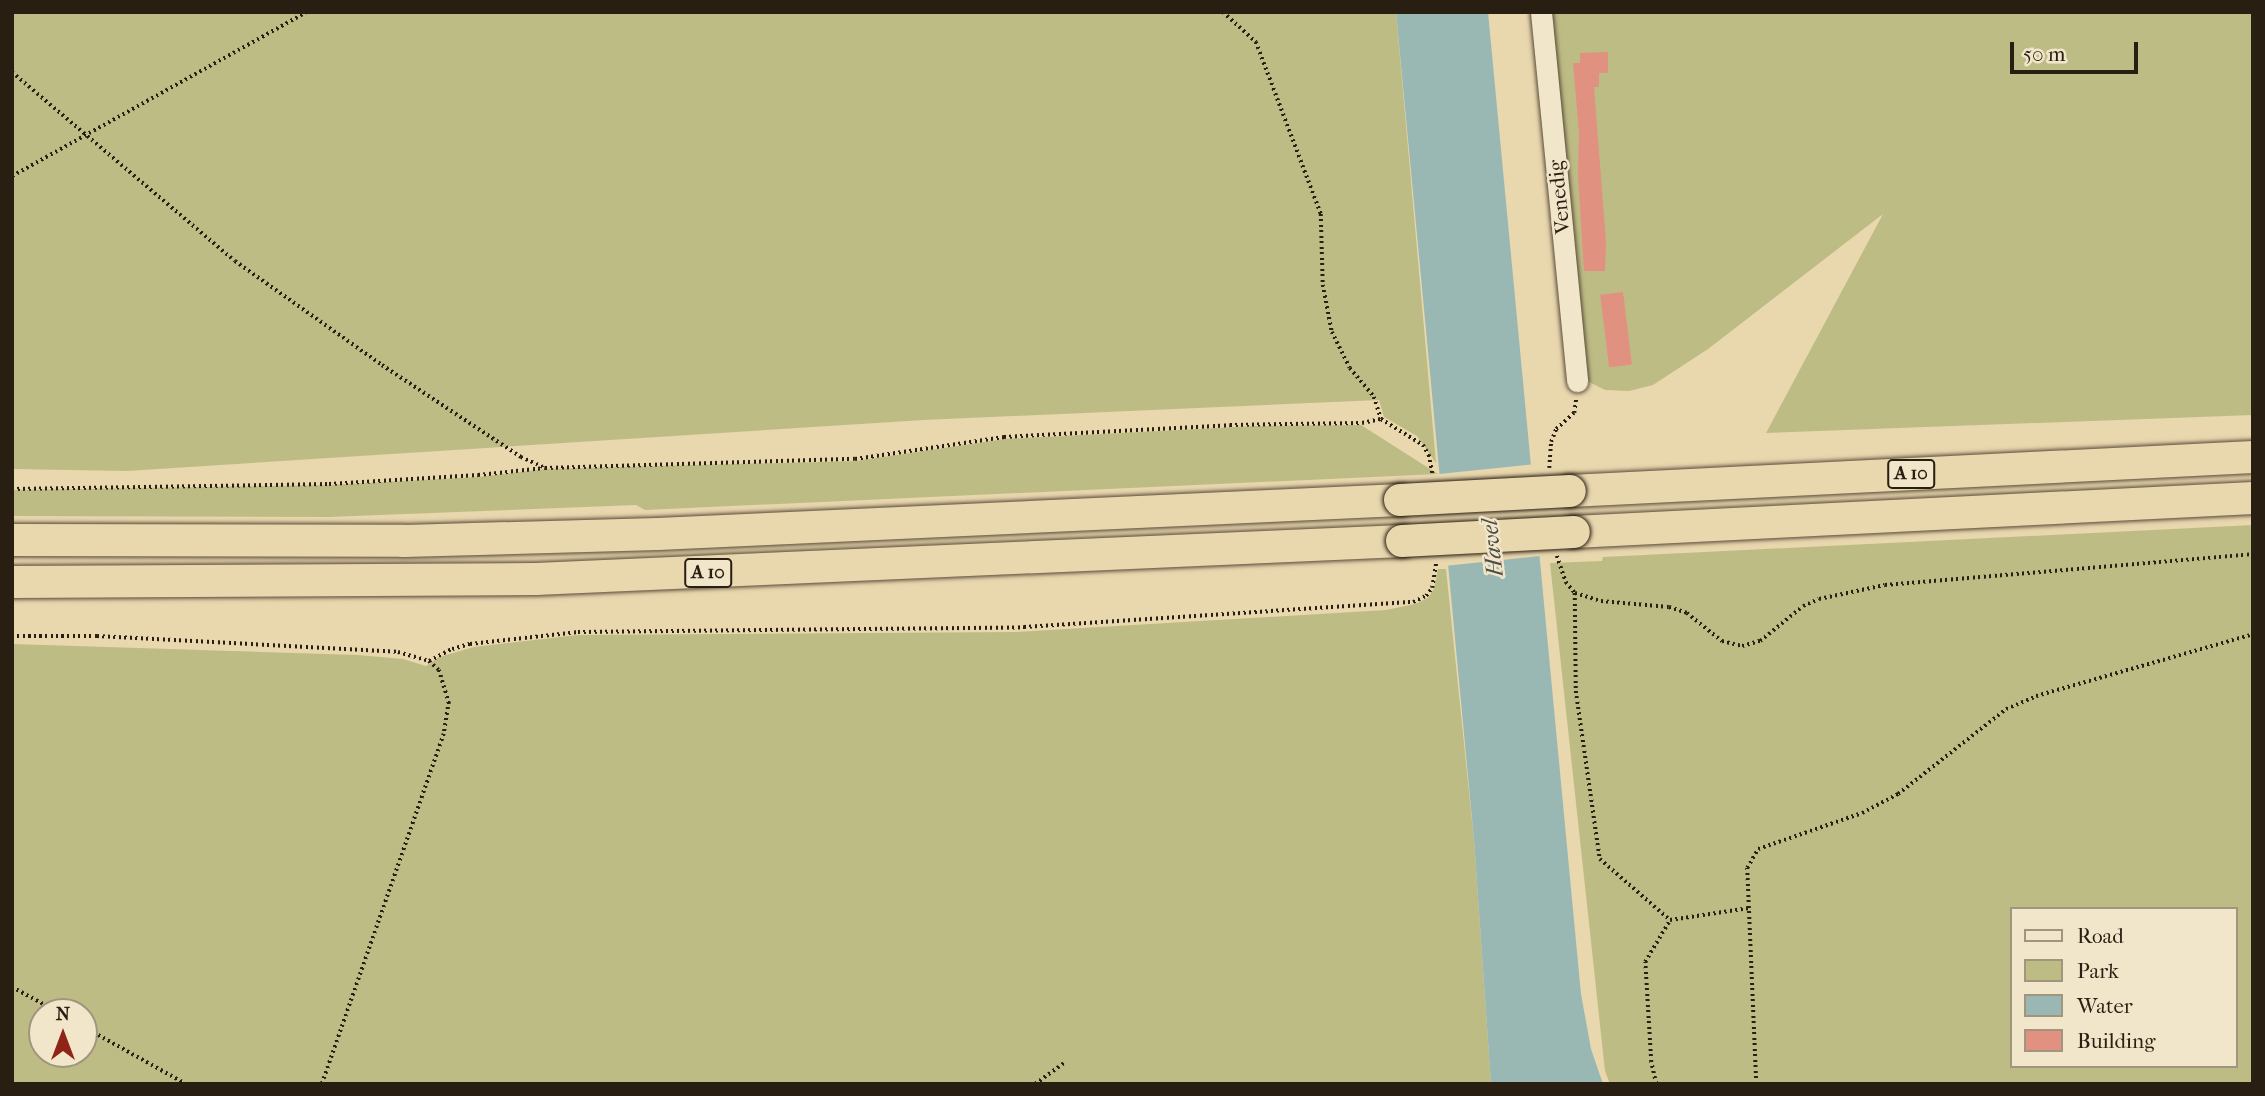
<!DOCTYPE html>
<style>
body{margin:0}
#map{position:relative;width:2265px;height:1096px;overflow:hidden;background:#e9d7ae;font-family:"IM FELL French Canon",serif}
div>[style]{position:absolute}
.green>*{inset:0;background:#bebc85}
.water>*{inset:0;background:#9ab8b3}
.pier>*{inset:0;background:#e9d7ae;transform-origin:0 0}
.building>*{inset:0;background:#e1917f;transform-origin:0 0}
.path>*{height:3.5px;margin-top:-1.75px;transform-origin:0;background:repeating-linear-gradient(90deg,#291e12 0 2px,transparent 0 5.5px)}
.roads{filter:drop-shadow(0 0 2px #594c39) drop-shadow(0 0 2px #594c39)}
.minor>*{height:21px;margin:-10.5px;padding:0 10.5px;transform-origin:10.5px;border-radius:10.5px;background:#f1e5ca}
.highway>*{height:32px;margin:-16px;padding:0 16px;transform-origin:16px;border-radius:16px;background:#e9d7ae}
.bridges{filter:drop-shadow(0 0 2px #291e12) drop-shadow(0 0 2px #291e12)}
.highway-bridge>*{height:32px;margin:-16px;padding:0 16px;transform-origin:16px;border-radius:16px;background:#e9d7ae}
span{translate:-50% -50%;white-space:nowrap;text-align:center;line-height:1.15;-webkit-text-stroke:5px #f1e5ca;paint-order:stroke}
.shield-label span{padding:2px 5px;background:#f1e5ca;border:2px solid;border-radius:5px;-webkit-text-stroke-width:0}
.shield-label{font-size:19px;color:#291e12;font-weight:700}
.street-label{font-size:21px;color:#291e12}
.water-label{font-size:23px;color:#4b4c42;font-style:italic}
.frame{position:absolute;inset:0;border:14px solid #291e12;pointer-events:none}
.legend{position:absolute;left:2010px;top:907px;width:228px;height:161px;box-sizing:border-box;background:#f1e5ca;border:2px solid #a19580;margin:0;padding:9px 12px;list-style:none;font-size:21px;color:#291e12}
.legend li{display:flex;align-items:center;gap:14px;height:35px}
.legend b{width:35px;border:2px solid #a19580}
.north{position:absolute;left:28px;top:998px;width:70px;height:70px;box-sizing:border-box;background:#f1e5ca;border:2px solid #a19580;border-radius:50%;rotate:0deg;font-size:19px;font-weight:700;line-height:28px;text-align:center;color:#291e12}
.north::after{content:'';display:block;margin:auto;width:24px;height:32px;background:#8f2418;clip-path:polygon(50% 0,100% 100%,50% 72%,0 100%)}
.scale{position:absolute;left:2010px;top:42px;width:128px;height:32px;box-sizing:border-box;border:4px solid #291e12;border-top:0;padding-left:9px;font-size:21px;line-height:24px;white-space:nowrap;color:#291e12;-webkit-text-stroke:5px #f1e5ca;paint-order:stroke}
</style>
<div id="map">
<div class="green">
<div style="clip-path:polygon(12px 12px,1396px 12px,1436px 463px,1417px 436px,1384px 417px,1379px 400px,924px 420px,127px 471px,12px 469px)"></div>
<div style="clip-path:polygon(1548px 12px,2253px 12px,2253px 415px,1766px 433px,1883px 214px,1708px 349px,1653px 385px,1629px 391px,1605px 390px,1587px 381px)"></div>
<div style="clip-path:polygon(1361px 425px,1438px 474px,645px 510px,636px 505px,328px 517px,12px 516px,12px 490px,329px 485px,478px 477px,545px 469px,856px 461px,1005px 439px,1255px 426px)"></div>
<div style="clip-path:polygon(evenodd,2253px 525px,2253px 1084px,1610px 1084px,1605px 1071px,1550px 563px,1602px 561px,1603px 557px,2253px 525px,2011px 909px,2235px 909px,2235px 1066px,2011px 1066px,2011px 909px)"></div>
<div style="clip-path:polygon(evenodd,1438px 569px,1446px 569px,1474px 840px,1491px 1084px,12px 1084px,12px 644px,358px 655px,403px 659px,426px 666px,439px 657px,474px 647px,577px 635px,1016px 632px,1386px 610px,1415px 604px,1428px 598px,1434px 589px,1438px 569px,42px 1012px,84px 1012px,84px 1054px,42px 1054px,42px 1012px)"></div>
</div>
<div class="water">
<div style="clip-path:polygon(1396px 12px,1488px 12px,1581px 994px,1591px 1049px,1603px 1084px,1491px 1084px,1474px 840px)"></div>
</div>
<div class="pier">
<div style="left:1535px;top:464px;width:92px;height:101px;rotate:84deg"></div>
</div>
<div class="building">
<div style="clip-path:polygon(1608px 52px,1608px 73px,1599px 73px,1599px 87px,1594px 87px,1606px 242px,1605px 271px,1584px 271px,1578px 177px,1579px 133px,1573px 63px,1580px 63px,1580px 53px)"></div>
<div style="left:1623px;top:292px;width:73px;height:23px;rotate:83deg"></div>
</div>
<div class="path">
<div style="left:1223px;top:12px;width:45px;rotate:42.3deg"></div>
<div style="left:1256px;top:42px;width:184px;rotate:69.3deg"></div>
<div style="left:1321px;top:214px;width:71px;rotate:88.4deg"></div>
<div style="left:1323px;top:285px;width:48px;rotate:79.2deg"></div>
<div style="left:1332px;top:332px;width:40px;rotate:63.4deg"></div>
<div style="left:1350px;top:368px;width:38px;rotate:50deg"></div>
<div style="left:1374px;top:397px;width:23px;rotate:72deg"></div>
<div style="left:12px;top:72px;width:292px;rotate:40.3deg"></div>
<div style="left:235px;top:261px;width:180px;rotate:35.3deg"></div>
<div style="left:382px;top:365px;width:167px;rotate:33.5deg"></div>
<div style="left:521px;top:457px;width:24px;rotate:24deg"></div>
<div style="left:12px;top:176px;width:338px;rotate:-29.1deg"></div>
<div style="left:1549px;top:468px;width:26px;rotate:-86deg"></div>
<div style="left:1551px;top:442px;width:14px;rotate:-69deg"></div>
<div style="left:1556px;top:429px;width:24px;rotate:-42deg"></div>
<div style="left:1574px;top:413px;width:15px;rotate:-82deg"></div>
<div style="left:12px;top:489px;width:317px;rotate:-0.9deg"></div>
<div style="left:329px;top:484px;width:149px;rotate:-3.5deg"></div>
<div style="left:478px;top:475px;width:67px;rotate:-6deg"></div>
<div style="left:545px;top:468px;width:310px;rotate:-1.7deg"></div>
<div style="left:855px;top:459px;width:151px;rotate:-8.4deg"></div>
<div style="left:1004px;top:437px;width:226px;rotate:-3deg"></div>
<div style="left:1230px;top:425px;width:132px;rotate:-0.9deg"></div>
<div style="left:1362px;top:423px;width:19px;rotate:-12deg"></div>
<div style="left:1381px;top:419px;width:49px;rotate:31.8deg"></div>
<div style="left:1423px;top:445px;width:12px;rotate:59deg"></div>
<div style="left:1429px;top:455px;width:20px;rotate:79deg"></div>
<div style="left:1557px;top:556px;width:28px;rotate:71deg"></div>
<div style="left:1566px;top:582px;width:14px;rotate:51deg"></div>
<div style="left:1575px;top:593px;width:27px;rotate:17deg"></div>
<div style="left:1601px;top:601px;width:68px;rotate:5deg"></div>
<div style="left:1669px;top:607px;width:19px;rotate:18deg"></div>
<div style="left:1687px;top:613px;width:45px;rotate:38.7deg"></div>
<div style="left:1722px;top:641px;width:21px;rotate:14deg"></div>
<div style="left:1742px;top:646px;width:19px;rotate:-16deg"></div>
<div style="left:1760px;top:641px;width:55px;rotate:-39.1deg"></div>
<div style="left:1803px;top:606px;width:17px;rotate:-24deg"></div>
<div style="left:1819px;top:599px;width:67px;rotate:-12deg"></div>
<div style="left:1885px;top:585px;width:369px;rotate:-4.8deg"></div>
<div style="left:1575px;top:593px;width:98px;rotate:89.4deg"></div>
<div style="left:1576px;top:691px;width:170px;rotate:81.9deg"></div>
<div style="left:1600px;top:859px;width:93px;rotate:41.1deg"></div>
<div style="left:1670px;top:920px;width:80px;rotate:-8.6deg"></div>
<div style="left:12px;top:636px;width:85px"></div>
<div style="left:97px;top:636px;width:301px;rotate:3deg"></div>
<div style="left:398px;top:652px;width:32px;rotate:16deg"></div>
<div style="left:429px;top:661px;width:13px;rotate:42deg"></div>
<div style="left:439px;top:670px;width:34px;rotate:73deg"></div>
<div style="left:449px;top:702px;width:32px;rotate:99deg"></div>
<div style="left:444px;top:734px;width:371px;rotate:109.2deg"></div>
<div style="left:429px;top:661px;width:26px;rotate:-28deg"></div>
<div style="left:452px;top:649px;width:19px;rotate:-16deg"></div>
<div style="left:470px;top:644px;width:109px;rotate:-6.3deg"></div>
<div style="left:578px;top:632px;width:446px;rotate:-0.6deg"></div>
<div style="left:1024px;top:627px;width:390px;rotate:-3.7deg"></div>
<div style="left:1413px;top:602px;width:14px;rotate:-25deg"></div>
<div style="left:1426px;top:596px;width:10px;rotate:-53deg"></div>
<div style="left:1432px;top:588px;width:25px;rotate:-81deg"></div>
<div style="left:12px;top:987px;width:52px;rotate:28.5deg"></div>
<div style="left:84px;top:1027px;width:117px;rotate:29.2deg"></div>
<div style="left:1035px;top:1084px;width:36px;rotate:-36deg"></div>
<div style="left:1656px;top:1084px;width:23px;rotate:-103deg"></div>
<div style="left:1651px;top:1062px;width:100px;rotate:-93.4deg"></div>
<div style="left:1645px;top:962px;width:49px;rotate:-59.2deg"></div>
<div style="left:1756px;top:1084px;width:216px;rotate:-92.4deg"></div>
<div style="left:1747px;top:868px;width:22px;rotate:-60deg"></div>
<div style="left:1758px;top:849px;width:110px;rotate:-19.1deg"></div>
<div style="left:1862px;top:813px;width:41px;rotate:-27.8deg"></div>
<div style="left:1898px;top:794px;width:137px;rotate:-38.2deg"></div>
<div style="left:2006px;top:709px;width:33px;rotate:-23deg"></div>
<div style="left:2036px;top:696px;width:226px;rotate:-15.9deg"></div>
</div>
<div class="roads">
<div class="minor">
<div style="left:1541px;top:12px;width:371px;rotate:84.4deg"></div>
</div>
<div class="highway">
<div style="left:1570px;top:491px;width:684px;rotate:-2.85deg"></div>
<div style="left:1574px;top:532px;width:680px;rotate:-2.87deg"></div>
<div style="left:12px;top:540px;width:392px;rotate:0.1deg"></div>
<div style="left:404px;top:541px;width:254px;rotate:-1.6deg"></div>
<div style="left:658px;top:534px;width:743px;rotate:-2.62deg"></div>
<div style="left:12px;top:582px;width:524px;rotate:-0.33deg"></div>
<div style="left:536px;top:579px;width:867px;rotate:-2.51deg"></div>
</div>
</div>
<div class="bridges">
<div class="highway-bridge">
<div style="left:1400px;top:500px;width:170px;rotate:-3deg"></div>
<div style="left:1402px;top:541px;width:172px;rotate:-3deg"></div>
</div>
</div>
<div class="shield-label">
<span style="left:1911px;top:474px">A 10</span>
<span style="left:708px;top:573px">A 10</span>
</div>
<div class="street-label">
<span style="left:1559px;top:197px;rotate:-96deg">Venedig</span>
</div>
<div class="water-label">
<span style="left:1493px;top:548px;rotate:-96deg">Havel</span>
</div>
<div class="frame"></div>
<ul class="legend">
<li><b style="height:9px;background:#f1e5ca"></b>Road</li>
<li><b style="height:19px;background:#bebc85"></b>Park</li>
<li><b style="height:19px;background:#9ab8b3"></b>Water</li>
<li><b style="height:19px;background:#e1917f"></b>Building</li>
</ul>
<div class="north">N</div>
<div class="scale">50 m</div>
</div>
